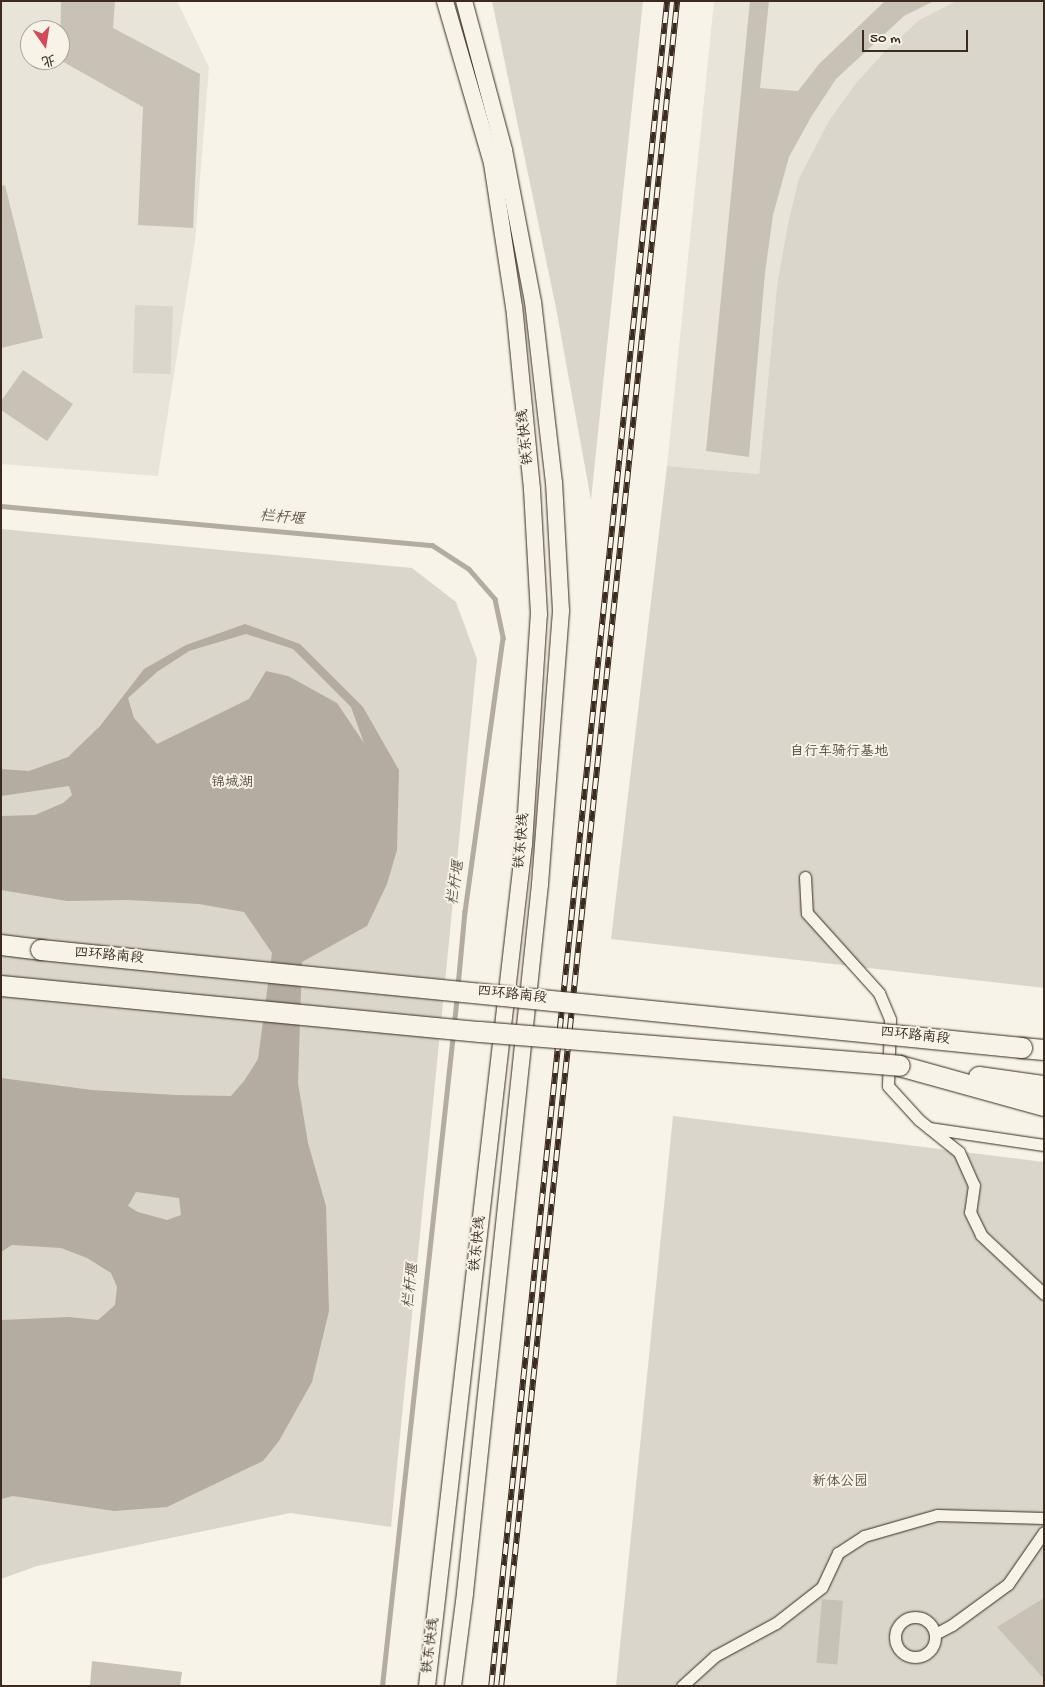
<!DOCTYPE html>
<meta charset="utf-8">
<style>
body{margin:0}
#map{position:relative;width:1045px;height:1687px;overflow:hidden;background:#f7f3e8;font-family:"Gochi Hand","LXGW WenKai TC",sans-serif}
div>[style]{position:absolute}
.built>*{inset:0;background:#e9e4d9}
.green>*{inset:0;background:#dbd6cb;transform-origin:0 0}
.water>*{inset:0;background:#b4aca0}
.stream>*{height:4.5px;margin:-2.25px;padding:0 2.25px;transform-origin:2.25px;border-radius:2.25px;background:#b4aca0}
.building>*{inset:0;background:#c8c1b6;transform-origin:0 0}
.roads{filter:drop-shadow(0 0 1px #3b2a1e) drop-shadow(0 0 1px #3b2a1e)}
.street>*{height:11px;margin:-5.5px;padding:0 5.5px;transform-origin:5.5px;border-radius:5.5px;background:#f7f3e8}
.street>.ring{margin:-5.5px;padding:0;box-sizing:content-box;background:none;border:11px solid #f7f3e8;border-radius:50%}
.secondary>*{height:16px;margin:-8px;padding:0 8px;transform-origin:8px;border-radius:8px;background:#f7f3e8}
.highway>*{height:20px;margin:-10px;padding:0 10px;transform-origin:10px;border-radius:10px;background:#f7f3e8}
.rail>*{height:5.5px;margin-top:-2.75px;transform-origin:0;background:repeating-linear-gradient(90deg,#f7f3e8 0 11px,#3b2a1e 0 22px);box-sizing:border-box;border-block:1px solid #3b2a1e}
.bridges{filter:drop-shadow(0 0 1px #3b2a1e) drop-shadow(0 0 1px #3b2a1e)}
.highway-bridge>*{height:20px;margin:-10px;padding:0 10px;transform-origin:10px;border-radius:10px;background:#f7f3e8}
span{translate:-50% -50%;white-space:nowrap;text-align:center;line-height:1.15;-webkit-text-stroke:4px #f7f3e8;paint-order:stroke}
.street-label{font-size:14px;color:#3b2a1e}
.park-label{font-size:14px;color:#5b4c41}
.water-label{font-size:15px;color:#5f5145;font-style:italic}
.frame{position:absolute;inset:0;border:2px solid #3b2a1e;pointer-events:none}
.north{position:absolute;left:20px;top:20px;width:50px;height:50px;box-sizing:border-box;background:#f7f3e8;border:1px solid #aca397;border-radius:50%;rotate:167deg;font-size:14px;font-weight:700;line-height:20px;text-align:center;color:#3b2a1e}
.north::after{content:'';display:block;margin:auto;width:18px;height:22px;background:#d1495b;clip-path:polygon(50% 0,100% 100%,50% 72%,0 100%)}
.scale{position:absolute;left:862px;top:30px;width:106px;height:22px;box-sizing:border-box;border:2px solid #3b2a1e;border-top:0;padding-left:6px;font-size:15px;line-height:18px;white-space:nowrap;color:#3b2a1e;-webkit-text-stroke:4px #f7f3e8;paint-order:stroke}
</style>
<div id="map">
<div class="built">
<div style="clip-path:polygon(evenodd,1px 1px,177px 1px,209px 67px,195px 241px,158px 476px,1px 464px,1px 1px,30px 30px,60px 30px,60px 60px,30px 60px,30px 30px)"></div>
<div style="clip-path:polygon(714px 1px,956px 1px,919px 20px,885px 51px,856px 83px,830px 119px,799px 178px,777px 286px,759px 474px,667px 466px)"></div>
</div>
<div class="green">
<div style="clip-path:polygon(492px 1px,643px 1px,591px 500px,556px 308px)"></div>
<div style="clip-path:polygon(956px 1px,1044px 1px,1044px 988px,611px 939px,667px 466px,759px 474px,777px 286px,788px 224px,799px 178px,830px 119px,856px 83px,885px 51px,919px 20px)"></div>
<div style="left:135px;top:305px;width:38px;height:68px;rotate:2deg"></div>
<div style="clip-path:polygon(1px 529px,412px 568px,456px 602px,477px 659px,391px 1527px,290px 1513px,37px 1566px,1px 1579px)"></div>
<div style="clip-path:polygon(673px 1116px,1044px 1162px,1044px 1686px,616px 1686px)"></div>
</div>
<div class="water">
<div style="clip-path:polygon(evenodd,245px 624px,300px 644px,363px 707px,399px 770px,397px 850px,387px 884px,367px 926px,302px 962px,298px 1083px,308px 1143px,326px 1206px,329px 1311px,312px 1382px,279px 1441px,263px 1461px,167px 1507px,114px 1511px,13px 1496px,1px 1499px,1px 1320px,69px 1317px,98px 1320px,115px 1305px,117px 1287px,111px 1273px,87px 1258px,61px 1248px,12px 1245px,1px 1252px,1px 1078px,92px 1090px,176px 1095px,231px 1096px,244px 1081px,258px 1059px,272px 953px,244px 912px,199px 904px,128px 900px,67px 901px,1px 890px,1px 816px,35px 815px,63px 803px,72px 795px,69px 786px,1px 796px,1px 769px,29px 771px,68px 757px,100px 726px,144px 669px,186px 645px,245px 624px,246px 634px,293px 649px,351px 707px,364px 743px,337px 703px,288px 676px,266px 671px,249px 699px,157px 744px,134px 718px,128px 698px,157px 672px,189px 651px,246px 634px,245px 624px,136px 1192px,179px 1198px,181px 1215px,167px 1220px,138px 1212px,128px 1206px,136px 1192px)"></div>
</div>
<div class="stream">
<div style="left:1px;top:506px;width:433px;rotate:5.2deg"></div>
<div style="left:432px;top:545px;width:44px;rotate:33deg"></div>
<div style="left:469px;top:569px;width:40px;rotate:49deg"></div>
<div style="left:495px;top:599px;width:40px;rotate:78deg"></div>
<div style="left:503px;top:638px;width:276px;rotate:97.9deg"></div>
<div style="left:465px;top:911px;width:75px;rotate:95.3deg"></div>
<div style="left:454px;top:1023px;width:27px;rotate:-84deg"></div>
<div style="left:382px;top:1686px;width:657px;rotate:-83.79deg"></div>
</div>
<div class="building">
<div style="clip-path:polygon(61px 1px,115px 1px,113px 28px,200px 74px,193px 228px,138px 225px,143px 107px,60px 60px)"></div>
<div style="clip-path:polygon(750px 1px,769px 1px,760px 88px,798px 91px,819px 64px,885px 1px,934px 1px,904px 16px,836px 79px,811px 117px,789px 157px,773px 215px,765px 273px,749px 457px,706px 451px)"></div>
<div style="clip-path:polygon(5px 185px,43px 338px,1px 348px,1px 186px)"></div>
<div style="clip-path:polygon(23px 370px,73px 404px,47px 441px,1px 410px,1px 401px)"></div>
<div style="clip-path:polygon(1044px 1598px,1044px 1679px,997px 1627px)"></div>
<div style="left:822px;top:1599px;width:21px;height:64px;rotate:5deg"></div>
<div style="clip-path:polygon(92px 1661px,182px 1672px,180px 1686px,90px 1686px)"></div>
</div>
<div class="roads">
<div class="street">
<div style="left:805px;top:877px;width:36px;rotate:87deg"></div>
<div style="left:807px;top:913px;width:108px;rotate:48deg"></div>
<div style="left:879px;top:993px;width:28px;rotate:67deg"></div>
<div style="left:890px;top:1019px;width:67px;rotate:91.7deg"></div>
<div style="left:888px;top:1086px;width:46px;rotate:47.6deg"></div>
<div style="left:919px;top:1120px;width:51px;rotate:38.7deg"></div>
<div style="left:959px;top:1152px;width:36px;rotate:66deg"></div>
<div style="left:974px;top:1185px;width:27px;rotate:98deg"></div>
<div style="left:970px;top:1212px;width:25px;rotate:64deg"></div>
<div style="left:981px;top:1235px;width:86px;rotate:43.1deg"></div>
<div style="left:929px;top:1128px;width:116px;rotate:8.4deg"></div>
<div class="ring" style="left:895px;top:1617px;width:29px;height:29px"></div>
<div style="left:935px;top:1634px;width:19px;rotate:-28deg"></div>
<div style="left:952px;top:1625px;width:69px;rotate:-36.2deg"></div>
<div style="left:1008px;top:1584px;width:63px;rotate:-55.3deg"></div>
<div style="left:682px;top:1686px;width:45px;rotate:-42.3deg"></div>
<div style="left:715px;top:1656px;width:69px;rotate:-28.4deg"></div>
<div style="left:776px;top:1623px;width:58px;rotate:-38deg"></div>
<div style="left:822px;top:1587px;width:38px;rotate:-65deg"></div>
<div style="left:838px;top:1553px;width:31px;rotate:-33deg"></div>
<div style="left:864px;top:1536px;width:76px;rotate:-16deg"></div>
<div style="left:937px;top:1515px;width:107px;rotate:1.6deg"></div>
</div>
<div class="secondary">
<div style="left:427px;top:1686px;width:848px;rotate:-83.43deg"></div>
<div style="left:524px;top:844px;width:230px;rotate:-86.3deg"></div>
<div style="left:539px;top:614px;width:125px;rotate:-93.2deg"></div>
<div style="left:532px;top:489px;width:183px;rotate:-95.6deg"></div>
<div style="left:514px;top:307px;width:146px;rotate:-98.7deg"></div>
<div style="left:492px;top:163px;width:169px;rotate:-106.2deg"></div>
<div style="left:453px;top:1686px;width:94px;rotate:-82.6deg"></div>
<div style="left:465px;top:1593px;width:713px;rotate:-83.96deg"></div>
<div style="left:540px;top:884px;width:274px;rotate:-85.6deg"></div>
<div style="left:561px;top:611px;width:128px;rotate:-93.1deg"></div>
<div style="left:554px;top:483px;width:182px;rotate:-96.6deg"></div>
<div style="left:533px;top:302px;width:155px;rotate:-100.8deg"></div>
<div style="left:504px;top:150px;width:154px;rotate:-105deg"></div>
</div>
<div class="highway">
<div style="left:1px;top:945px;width:40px;rotate:7.1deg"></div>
<div style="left:1022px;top:1048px;width:22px;rotate:5deg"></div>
<div style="left:900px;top:1066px;width:149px;rotate:15.5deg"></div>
<div style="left:979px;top:1077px;width:66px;rotate:7.9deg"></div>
</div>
</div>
<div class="rail">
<div style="left:491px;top:1686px;width:1694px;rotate:-84.04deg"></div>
<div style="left:501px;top:1686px;width:1694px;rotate:-84.04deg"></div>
</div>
<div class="bridges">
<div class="highway-bridge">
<div style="left:41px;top:950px;width:986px;rotate:5.7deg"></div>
<div style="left:1px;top:986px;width:481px;rotate:5.5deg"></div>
<div style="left:480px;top:1032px;width:421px;rotate:4.6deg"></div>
</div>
</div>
<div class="street-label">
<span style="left:527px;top:437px;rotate:-96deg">铁东快线</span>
<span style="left:523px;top:841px;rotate:-85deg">铁东快线</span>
<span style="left:109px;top:957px;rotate:5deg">四环路南段</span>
<span style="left:512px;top:996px;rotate:6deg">四环路南段</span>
<span style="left:915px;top:1037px;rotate:6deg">四环路南段</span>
<span style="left:479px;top:1244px;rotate:-84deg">铁东快线</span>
<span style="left:432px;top:1646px;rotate:-82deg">铁东快线</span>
</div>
<div class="park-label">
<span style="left:839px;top:753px">自行车骑行基地</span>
<span style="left:232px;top:784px">锦城湖</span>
<span style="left:840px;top:1483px">新体公园</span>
</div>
<div class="water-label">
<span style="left:282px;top:519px;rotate:5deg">栏杆堰</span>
<span style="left:457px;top:883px;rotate:-82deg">栏杆堰</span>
<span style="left:412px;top:1286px;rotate:-84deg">栏杆堰</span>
</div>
<div class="frame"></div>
<div class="north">北</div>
<div class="scale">50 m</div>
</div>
